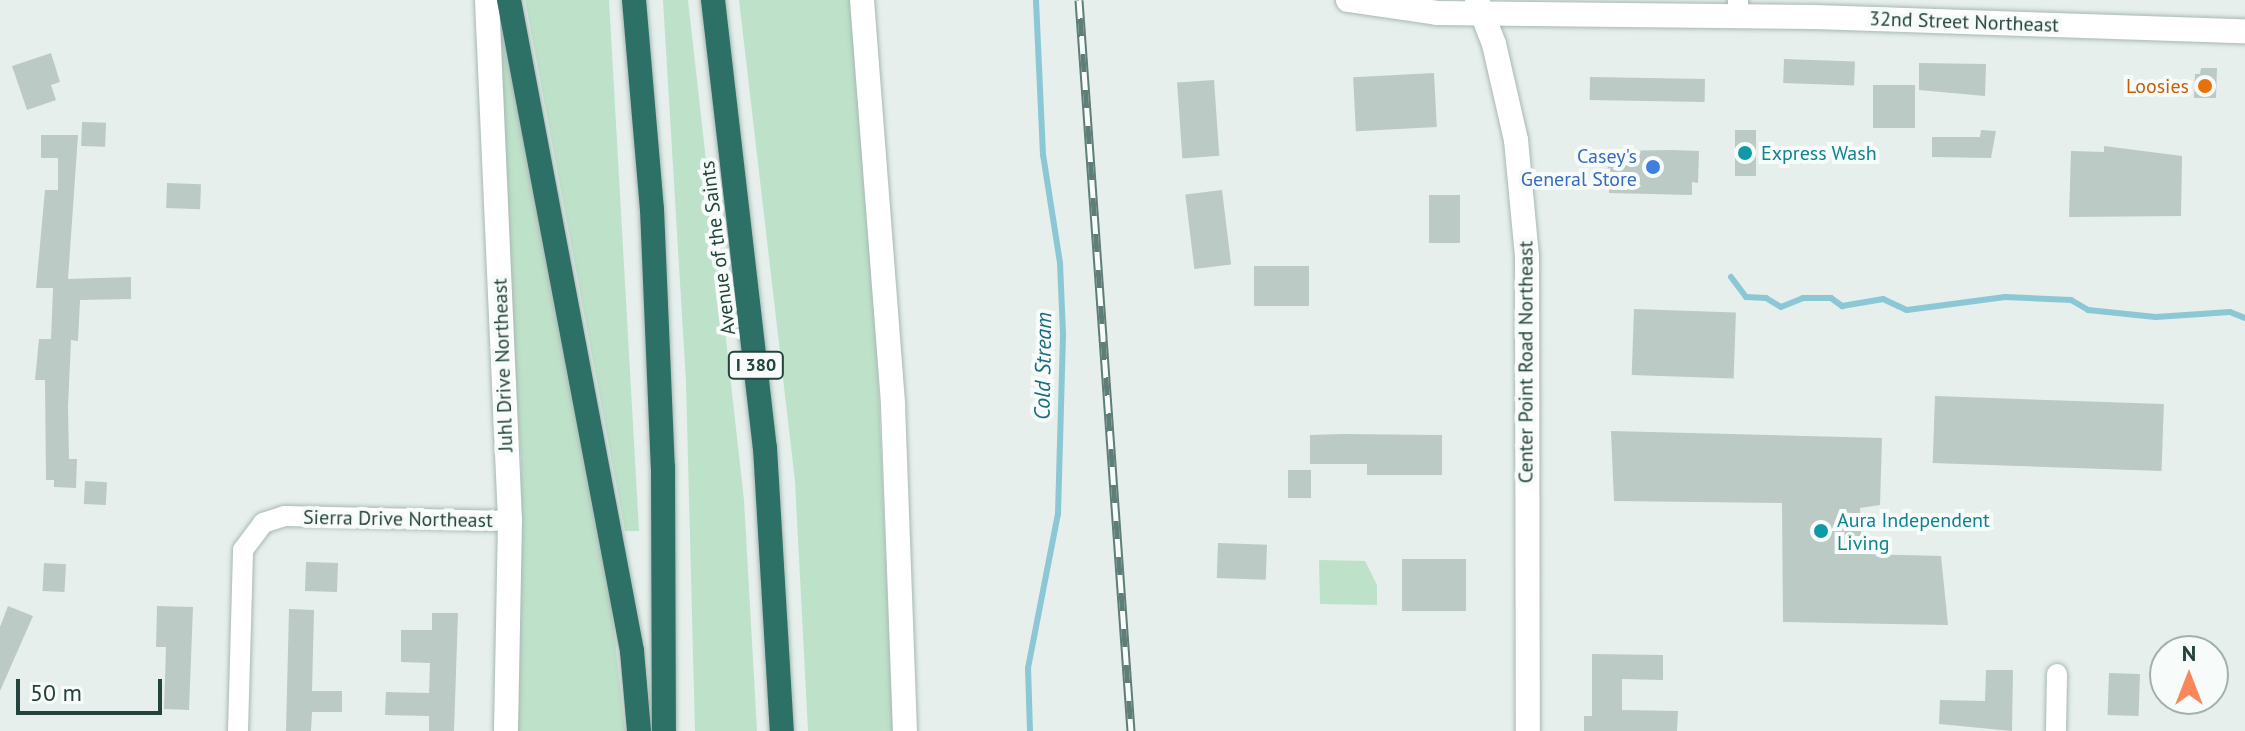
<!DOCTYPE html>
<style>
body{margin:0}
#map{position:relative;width:2245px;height:731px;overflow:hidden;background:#e6efeb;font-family:"PT Sans",sans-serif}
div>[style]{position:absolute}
.green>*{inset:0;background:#bee1c9}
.stream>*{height:6px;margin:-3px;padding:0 3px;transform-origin:3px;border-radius:3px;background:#8cc7d6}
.building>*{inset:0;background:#bbcac5;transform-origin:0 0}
.roads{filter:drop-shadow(0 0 2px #a8b8b3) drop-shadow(0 0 2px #a8b8b3)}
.street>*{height:20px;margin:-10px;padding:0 10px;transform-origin:10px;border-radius:10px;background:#fff}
.secondary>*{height:24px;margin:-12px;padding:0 12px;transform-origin:12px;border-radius:12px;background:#fff}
.highway>*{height:24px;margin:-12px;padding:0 12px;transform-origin:12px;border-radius:12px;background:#2d7166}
.rail>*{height:9px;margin-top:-4.5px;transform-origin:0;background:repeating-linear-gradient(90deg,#f7fbf9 0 18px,#5e7e77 0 36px);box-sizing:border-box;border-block:2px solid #5e7e77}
.dots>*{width:22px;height:22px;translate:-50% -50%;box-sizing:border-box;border:4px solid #f7fbf9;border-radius:50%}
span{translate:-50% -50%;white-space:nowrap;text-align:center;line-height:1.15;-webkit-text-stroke:8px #f7fbf9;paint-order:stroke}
.shield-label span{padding:2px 6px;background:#f7fbf9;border:2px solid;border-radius:6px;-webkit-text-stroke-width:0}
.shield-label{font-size:18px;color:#23433c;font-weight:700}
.street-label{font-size:20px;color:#23433c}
.food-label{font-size:20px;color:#c56008}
.right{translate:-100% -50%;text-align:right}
.culture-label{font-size:20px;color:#0d838f}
.left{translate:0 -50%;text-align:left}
.shop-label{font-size:20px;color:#366cbe}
.water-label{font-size:22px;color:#196c83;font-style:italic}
.north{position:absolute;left:2149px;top:635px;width:80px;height:80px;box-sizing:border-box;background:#f7fbf9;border:2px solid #a2b1ad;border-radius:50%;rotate:0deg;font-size:22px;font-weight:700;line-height:32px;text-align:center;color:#23433c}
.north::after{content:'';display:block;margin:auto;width:28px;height:36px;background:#f8885b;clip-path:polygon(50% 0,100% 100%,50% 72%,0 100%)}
.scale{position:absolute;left:16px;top:679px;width:146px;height:36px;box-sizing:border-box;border:4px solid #23433c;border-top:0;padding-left:10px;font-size:24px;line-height:28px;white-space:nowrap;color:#23433c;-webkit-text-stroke:6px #f7fbf9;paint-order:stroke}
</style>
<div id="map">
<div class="green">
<div style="clip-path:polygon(525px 0,609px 0,639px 531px,625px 531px)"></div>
<div style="clip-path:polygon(663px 0,688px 0,744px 500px,757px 731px,695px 731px,686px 382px)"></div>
<div style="clip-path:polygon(739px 0,850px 0,874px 279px,893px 731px,808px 731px,795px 481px)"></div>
<div style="clip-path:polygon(501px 16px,609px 584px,625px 731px,518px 731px,521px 458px,493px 18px)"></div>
<div style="clip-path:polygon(1319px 560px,1365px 561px,1377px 585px,1377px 605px,1320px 604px)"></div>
</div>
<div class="stream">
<div style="left:1731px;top:277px;width:25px;rotate:53deg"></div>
<div style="left:1746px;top:297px;width:20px;rotate:3deg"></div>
<div style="left:1766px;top:298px;width:17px;rotate:31deg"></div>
<div style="left:1781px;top:307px;width:24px;rotate:-22deg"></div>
<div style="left:1803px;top:298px;width:28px"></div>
<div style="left:1831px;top:298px;width:14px;rotate:36deg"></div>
<div style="left:1842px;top:306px;width:42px;rotate:-9.7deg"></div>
<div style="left:1883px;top:299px;width:26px;rotate:25deg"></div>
<div style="left:1907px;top:310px;width:99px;rotate:-7.6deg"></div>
<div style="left:2005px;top:297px;width:66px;rotate:2.6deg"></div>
<div style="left:2071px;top:300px;width:20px;rotate:30deg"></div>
<div style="left:2088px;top:310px;width:68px;rotate:5.9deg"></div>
<div style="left:2156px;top:317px;width:74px;rotate:-3.9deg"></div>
<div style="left:2230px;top:312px;width:16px;rotate:22deg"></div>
<div style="left:1030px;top:731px;width:63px;rotate:-91.8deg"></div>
<div style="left:1028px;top:668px;width:157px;rotate:-79deg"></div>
<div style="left:1058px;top:514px;width:180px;rotate:-88.4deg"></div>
<div style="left:1063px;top:334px;width:71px;rotate:-92.4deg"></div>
<div style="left:1060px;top:263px;width:109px;rotate:-98.9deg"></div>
<div style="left:1043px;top:155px;width:155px;rotate:-92.6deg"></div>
</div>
<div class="building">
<div style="clip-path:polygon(51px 53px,60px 82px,51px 85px,56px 100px,27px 110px,12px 66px)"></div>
<div style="left:1784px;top:59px;width:71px;height:24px;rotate:2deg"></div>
<div style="clip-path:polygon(1919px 63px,1986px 64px,1985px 96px,1919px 90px)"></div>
<div style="clip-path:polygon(2201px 68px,2217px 68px,2216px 98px,2194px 98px,2195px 74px,2200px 74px)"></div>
<div style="left:1434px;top:73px;width:54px;height:81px;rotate:87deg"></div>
<div style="left:1590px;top:77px;width:115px;height:23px;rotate:1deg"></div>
<div style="left:1214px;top:80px;width:76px;height:37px;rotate:86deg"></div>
<div style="left:1873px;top:85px;width:42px;height:43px"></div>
<div style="left:82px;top:122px;width:24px;height:24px;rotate:2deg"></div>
<div style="left:1735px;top:130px;width:21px;height:46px"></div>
<div style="clip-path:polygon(1981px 130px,1996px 131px,1991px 158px,1932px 157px,1932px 137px,1980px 137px)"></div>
<div style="clip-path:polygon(41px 135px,78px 135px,68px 279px,131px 277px,131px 299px,80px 300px,78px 341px,71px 340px,68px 407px,69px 459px,77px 459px,76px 488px,54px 487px,54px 480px,46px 480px,45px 380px,35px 380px,39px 339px,51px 339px,53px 288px,36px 288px,45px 190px,58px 190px,58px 158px,41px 158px)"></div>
<div style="clip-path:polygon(2104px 146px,2182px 156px,2181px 216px,2069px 217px,2071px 151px,2104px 152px)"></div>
<div style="clip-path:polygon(1672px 150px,1699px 151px,1698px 183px,1692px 182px,1692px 195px,1609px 193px,1607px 151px)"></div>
<div style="left:167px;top:183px;width:34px;height:25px;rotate:2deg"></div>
<div style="left:1222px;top:190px;width:75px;height:37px;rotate:83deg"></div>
<div style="left:1429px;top:195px;width:31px;height:48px"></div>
<div style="left:1254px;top:266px;width:55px;height:40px"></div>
<div style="left:1634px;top:309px;width:102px;height:66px;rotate:2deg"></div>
<div style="left:1935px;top:396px;width:229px;height:67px;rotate:2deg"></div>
<div style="clip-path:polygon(1611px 431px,1882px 438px,1880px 505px,1860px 508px,1862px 554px,1941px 556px,1948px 625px,1783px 622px,1782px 503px,1614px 501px)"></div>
<div style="clip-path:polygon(1343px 434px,1442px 435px,1442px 475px,1367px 475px,1367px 464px,1310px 464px,1310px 435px)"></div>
<div style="left:1288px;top:470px;width:23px;height:28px"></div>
<div style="left:85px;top:481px;width:22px;height:23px;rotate:3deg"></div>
<div style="left:1218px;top:543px;width:49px;height:35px;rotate:2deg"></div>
<div style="left:1402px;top:559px;width:64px;height:52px"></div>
<div style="left:306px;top:562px;width:32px;height:29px;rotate:2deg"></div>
<div style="left:44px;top:563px;width:22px;height:28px;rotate:3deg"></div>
<div style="clip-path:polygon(8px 606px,33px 616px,0 691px,0 627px)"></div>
<div style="clip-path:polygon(157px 606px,193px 607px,189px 710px,164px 709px,166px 647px,156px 647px)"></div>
<div style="clip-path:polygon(289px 609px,314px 610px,312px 691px,342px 691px,342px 712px,312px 712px,311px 731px,286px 731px)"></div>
<div style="clip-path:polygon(432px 613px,458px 613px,454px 731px,429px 731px,429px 716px,385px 715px,386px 692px,429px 693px,430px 663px,401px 662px,401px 630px,432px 630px)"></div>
<div style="clip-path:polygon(1592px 654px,1663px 655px,1663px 680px,1622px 679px,1622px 710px,1678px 711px,1677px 731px,1584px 731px,1584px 716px,1592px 716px)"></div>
<div style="clip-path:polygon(1986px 670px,2013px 670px,2012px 731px,1939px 724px,1940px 700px,1985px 701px)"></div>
<div style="left:2109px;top:673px;width:31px;height:42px;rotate:2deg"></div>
</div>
<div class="roads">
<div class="street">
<div style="left:1738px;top:16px;width:16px;rotate:-90deg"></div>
<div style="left:238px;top:731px;width:181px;rotate:-88.4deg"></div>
<div style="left:243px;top:550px;width:34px;rotate:-53deg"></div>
<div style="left:263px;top:523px;width:22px;rotate:-18deg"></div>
<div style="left:284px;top:516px;width:226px;rotate:1.3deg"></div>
<div style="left:2056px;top:731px;width:57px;rotate:-89deg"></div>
</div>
<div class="secondary">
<div style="left:487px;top:0;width:522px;rotate:87.47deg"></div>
<div style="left:510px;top:521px;width:210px;rotate:91.1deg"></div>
<div style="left:862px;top:0;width:406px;rotate:85.6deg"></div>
<div style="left:893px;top:405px;width:326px;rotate:87.9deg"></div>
<div style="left:1348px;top:0;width:90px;rotate:8.3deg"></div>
<div style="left:1437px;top:13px;width:375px;rotate:0.6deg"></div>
<div style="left:1812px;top:17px;width:433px;rotate:1.9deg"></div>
<div style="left:1477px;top:0;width:47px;rotate:68.9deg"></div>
<div style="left:1494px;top:44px;width:98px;rotate:77.1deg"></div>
<div style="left:1516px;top:140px;width:117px;rotate:84.6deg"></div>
<div style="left:1527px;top:256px;width:475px;rotate:89.9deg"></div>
</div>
<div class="highway">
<div style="left:509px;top:0;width:663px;rotate:79.3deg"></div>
<div style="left:632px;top:651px;width:80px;rotate:85deg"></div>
<div style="left:634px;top:0;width:210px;rotate:85.1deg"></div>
<div style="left:652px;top:209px;width:258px;rotate:87.6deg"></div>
<div style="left:663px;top:467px;width:264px;rotate:89.8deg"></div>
<div style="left:713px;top:0;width:451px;rotate:83.4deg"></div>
<div style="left:765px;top:448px;width:284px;rotate:86.6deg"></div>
</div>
</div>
<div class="rail">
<div style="left:1079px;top:0;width:733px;rotate:85.93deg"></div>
</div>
<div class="dots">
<div style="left:2205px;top:86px;background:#e8710a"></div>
<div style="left:1745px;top:153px;background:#0f9aa8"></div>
<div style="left:1653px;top:167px;background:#3f7fe0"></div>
<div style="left:1821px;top:531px;background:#0f9aa8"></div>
</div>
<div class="shield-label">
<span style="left:756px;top:365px">I 380</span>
</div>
<div class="street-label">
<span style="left:1964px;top:22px;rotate:2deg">32nd Street Northeast</span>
<span style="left:718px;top:248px;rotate:-97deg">Avenue of the Saints</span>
<span style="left:1526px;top:362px;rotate:-90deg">Center Point Road Northeast</span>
<span style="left:503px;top:365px;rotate:-92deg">Juhl Drive Northeast</span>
<span style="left:398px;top:519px;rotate:1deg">Sierra Drive Northeast</span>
</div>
<div class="food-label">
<span class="right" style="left:2189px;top:86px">Loosies</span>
</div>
<div class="culture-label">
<span class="left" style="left:1761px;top:153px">Express Wash</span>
<span class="left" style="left:1837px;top:532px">Aura Independent<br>Living</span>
</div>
<div class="shop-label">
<span class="right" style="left:1637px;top:168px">Casey's<br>General Store</span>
</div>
<div class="water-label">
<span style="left:1043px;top:366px;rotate:-89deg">Cold Stream</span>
</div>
<div class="north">N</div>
<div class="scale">50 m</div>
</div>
